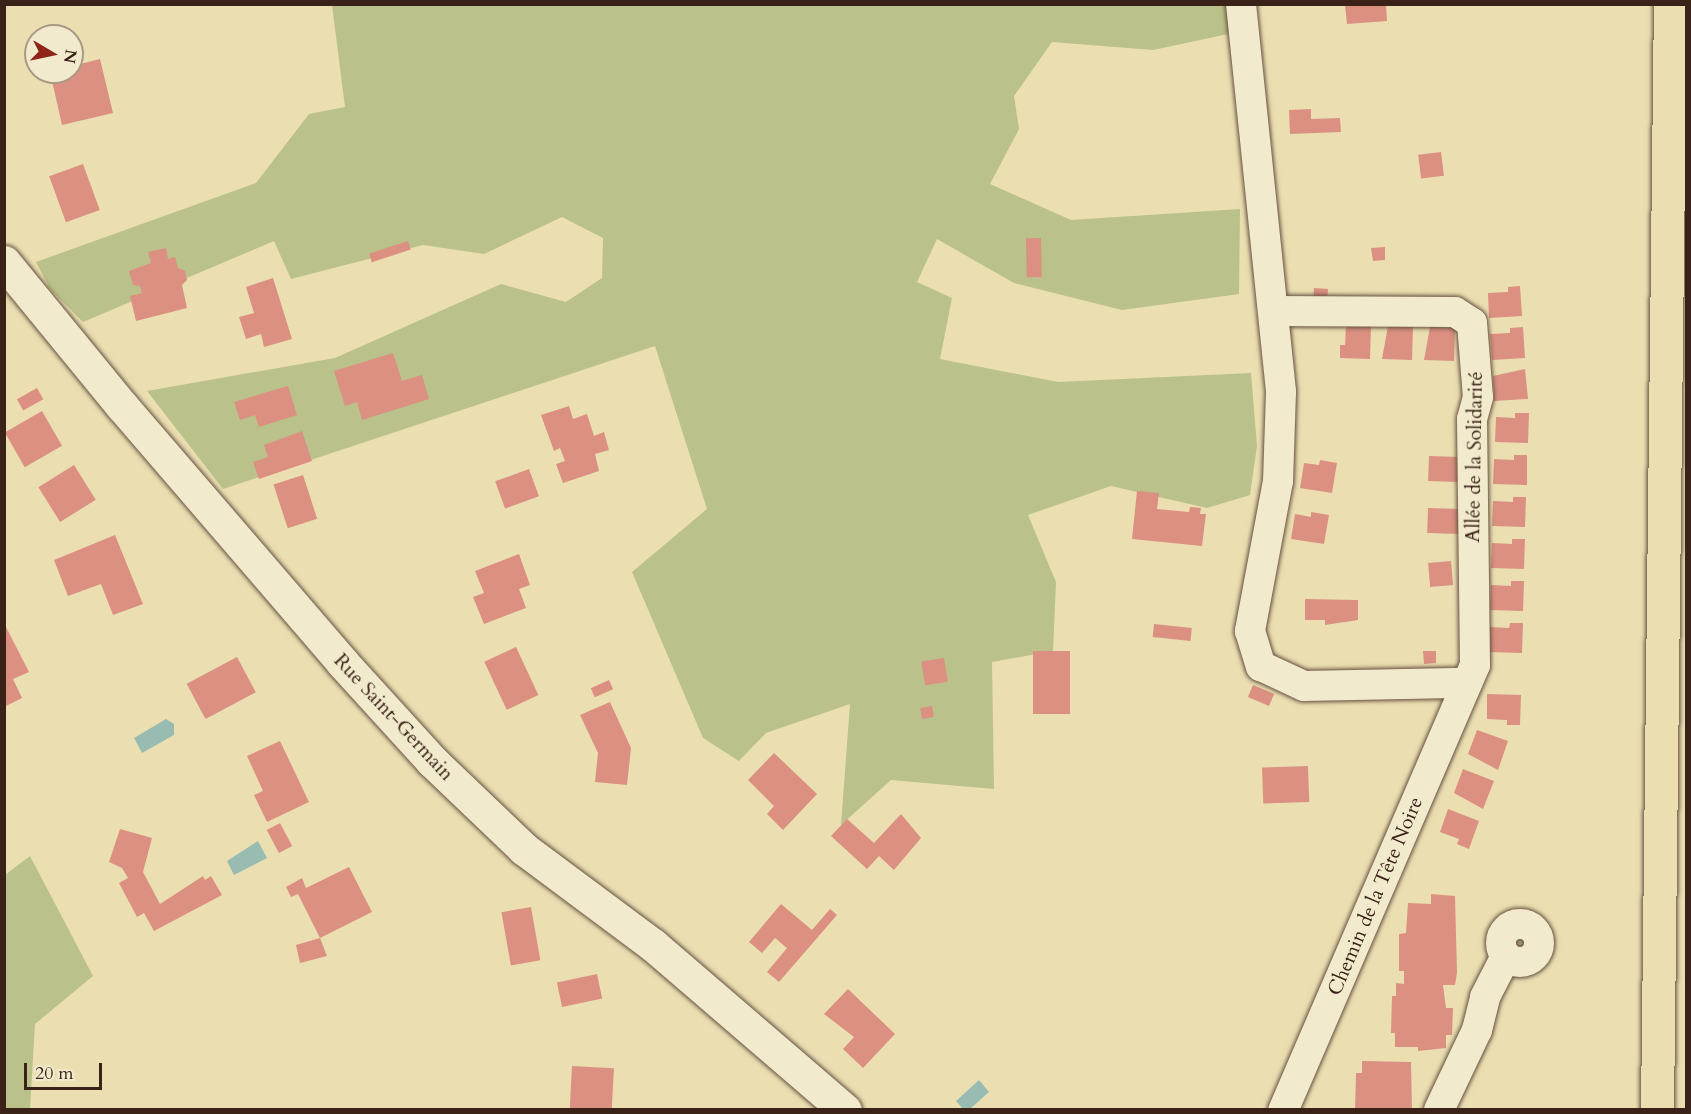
<!DOCTYPE html>
<meta charset="utf-8">
<style>
body{margin:0}
#map{position:relative;width:1691px;height:1114px;overflow:hidden;background:#ebdfb2;font-family:Cardo,serif}
div>[style]{position:absolute}
.green>*{inset:0;background:#bac18a}
.water>*{inset:0;background:#99bcb2}
.building>*{inset:0;background:#db9081;transform-origin:0 0}
.roads{filter:drop-shadow(0 0 2px #66513f) drop-shadow(0 0 2px #66513f)}
.street>*{height:30px;margin:-15px;padding:0 15px;transform-origin:15px;border-radius:15px;background:#f2eacd}
.street>.ring{margin:-15px;padding:0;box-sizing:content-box;background:none;border:30px solid #f2eacd;border-radius:50%}
.secondary>*{height:33px;margin:-16.5px;padding:0 16.5px;transform-origin:16.5px;border-radius:16.5px;background:#f2eacd}
.highway>*{height:33px;margin:-16.5px;padding:0 16.5px;transform-origin:16.5px;border-radius:16.5px;background:#ebdfb2}
span{translate:-50% -50%;white-space:nowrap;text-align:center;line-height:1.15;-webkit-text-stroke:4.5px #f2eacd;paint-order:stroke}
.street-label{font-size:20px;color:#3a2219}
.frame{position:absolute;inset:0;border:6px solid #3a2219;pointer-events:none}
.north{position:absolute;left:24px;top:24px;width:60px;height:60px;box-sizing:border-box;background:#f2eacd;border:2px solid #a89a85;border-radius:50%;rotate:99deg;font-size:16px;font-weight:700;line-height:24px;text-align:center;color:#3a2219}
.north::after{content:'';display:block;margin:auto;width:21px;height:27px;background:#8f2418;clip-path:polygon(50% 0,100% 100%,50% 72%,0 100%)}
.scale{position:absolute;left:24px;top:1063px;width:78px;height:27px;box-sizing:border-box;border:3px solid #3a2219;border-top:0;padding-left:8px;font-size:18px;line-height:21px;white-space:nowrap;color:#3a2219;-webkit-text-stroke:4px #f2eacd;paint-order:stroke}
</style>
<div id="map">
<div class="green">
<div style="clip-path:polygon(332px 5px,1230px 5px,1233px 33px,1153px 50px,1052px 42px,1014px 96px,1019px 129px,990px 184px,1071px 220px,1240px 209px,1239px 294px,1122px 310px,1014px 283px,937px 239px,917px 282px,952px 298px,940px 359px,1058px 382px,1251px 373px,1257px 446px,1250px 495px,1207px 508px,1111px 486px,1028px 515px,1056px 582px,1053px 651px,992px 662px,994px 789px,891px 780px,841px 825px,850px 704px,766px 733px,739px 761px,703px 738px,632px 572px,707px 509px,655px 346px,223px 489px,147px 391px,335px 358px,501px 284px,566px 302px,602px 278px,603px 238px,562px 217px,484px 254px,423px 245px,291px 279px,274px 241px,83px 322px,50px 289px,36px 262px,256px 183px,309px 114px,345px 107px)"></div>
<div style="clip-path:polygon(30px 856px,93px 976px,35px 1024px,30px 1109px,5px 1109px,5px 875px)"></div>
</div>
<div class="water">
<div style="clip-path:polygon(166px 719px,174px 724px,174px 735px,142px 753px,134px 738px)"></div>
<div style="clip-path:polygon(258px 841px,267px 858px,234px 875px,227px 861px)"></div>
<div style="clip-path:polygon(979px 1080px,989px 1092px,970px 1109px,963px 1109px,956px 1101px)"></div>
</div>
<div class="building">
<div style="clip-path:polygon(1345px 5px,1386px 5px,1387px 21px,1347px 24px)"></div>
<div style="clip-path:polygon(100px 59px,113px 113px,62px 125px,50px 72px,72px 72px,72px 66px)"></div>
<div style="clip-path:polygon(1311px 109px,1311px 119px,1340px 118px,1341px 132px,1290px 134px,1289px 110px)"></div>
<div style="left:1441px;top:152px;width:24px;height:23px;rotate:83deg"></div>
<div style="left:83px;top:164px;width:49px;height:36px;rotate:70deg"></div>
<div style="left:1041px;top:238px;width:39px;height:15px;rotate:89deg"></div>
<div style="left:408px;top:241px;width:9px;height:41px;rotate:72deg"></div>
<div style="clip-path:polygon(1385px 247px,1385px 260px,1373px 261px,1371px 248px)"></div>
<div style="clip-path:polygon(166px 248px,168px 259px,175px 257px,178px 268px,185px 271px,187px 280px,182px 285px,187px 308px,136px 321px,130px 296px,142px 293px,140px 286px,133px 285px,129px 271px,151px 263px,148px 252px)"></div>
<div style="clip-path:polygon(273px 278px,292px 339px,264px 347px,261px 334px,246px 339px,239px 317px,254px 313px,246px 287px)"></div>
<div style="clip-path:polygon(1520px 286px,1522px 316px,1489px 318px,1488px 293px,1508px 292px,1508px 287px)"></div>
<div style="left:1314px;top:288px;width:14px;height:8px;rotate:4deg"></div>
<div style="clip-path:polygon(1346px 325px,1371px 326px,1370px 359px,1340px 358px,1340px 345px,1345px 345px)"></div>
<div style="clip-path:polygon(1388px 326px,1413px 327px,1412px 360px,1382px 359px)"></div>
<div style="clip-path:polygon(1430px 327px,1455px 328px,1454px 361px,1424px 360px)"></div>
<div style="clip-path:polygon(1523px 327px,1525px 358px,1492px 360px,1490px 334px,1510px 333px,1510px 328px)"></div>
<div style="clip-path:polygon(393px 353px,402px 381px,422px 375px,429px 399px,362px 420px,357px 402px,345px 406px,334px 371px)"></div>
<div style="clip-path:polygon(1525px 369px,1528px 399px,1494px 401px,1493px 376px)"></div>
<div style="clip-path:polygon(288px 386px,297px 415px,259px 427px,255px 415px,240px 420px,234px 402px)"></div>
<div style="left:37px;top:388px;width:13px;height:23px;rotate:61deg"></div>
<div style="clip-path:polygon(569px 406px,573px 419px,587px 414px,594px 436px,604px 432px,609px 450px,595px 454px,599px 471px,563px 483px,556px 464px,565px 461px,560px 448px,554px 451px,541px 415px)"></div>
<div style="left:42px;top:411px;width:40px;height:43px;rotate:60deg"></div>
<div style="clip-path:polygon(1515px 413px,1529px 413px,1528px 443px,1495px 442px,1496px 417px,1515px 418px)"></div>
<div style="clip-path:polygon(302px 431px,312px 461px,259px 479px,253px 462px,268px 457px,264px 445px)"></div>
<div style="clip-path:polygon(1514px 455px,1527px 455px,1527px 485px,1493px 484px,1494px 459px,1514px 460px)"></div>
<div style="left:1429px;top:456px;width:30px;height:25px;rotate:2deg"></div>
<div style="clip-path:polygon(1320px 460px,1337px 463px,1332px 493px,1300px 488px,1304px 463px,1319px 465px)"></div>
<div style="left:74px;top:465px;width:41px;height:42px;rotate:58deg"></div>
<div style="left:529px;top:469px;width:29px;height:36px;rotate:70deg"></div>
<div style="left:303px;top:475px;width:46px;height:31px;rotate:72deg"></div>
<div style="clip-path:polygon(1137px 491px,1159px 493px,1157px 509px,1189px 512px,1190px 507px,1201px 508px,1200px 514px,1206px 514px,1202px 546px,1132px 539px)"></div>
<div style="clip-path:polygon(1513px 497px,1526px 497px,1525px 527px,1492px 526px,1493px 501px,1513px 502px)"></div>
<div style="left:1428px;top:508px;width:32px;height:25px;rotate:2deg"></div>
<div style="clip-path:polygon(1311px 512px,1329px 515px,1324px 544px,1291px 539px,1295px 514px,1311px 517px)"></div>
<div style="clip-path:polygon(115px 535px,143px 604px,113px 615px,101px 584px,68px 596px,54px 560px)"></div>
<div style="clip-path:polygon(1512px 539px,1525px 539px,1524px 569px,1491px 568px,1492px 543px,1512px 544px)"></div>
<div style="clip-path:polygon(519px 554px,530px 585px,519px 589px,526px 608px,484px 624px,473px 597px,484px 593px,475px 571px)"></div>
<div style="left:1451px;top:561px;width:24px;height:23px;rotate:85deg"></div>
<div style="clip-path:polygon(1511px 581px,1524px 581px,1523px 611px,1490px 610px,1491px 585px,1511px 586px)"></div>
<div style="clip-path:polygon(1305px 599px,1358px 600px,1358px 620px,1325px 625px,1325px 620px,1305px 620px)"></div>
<div style="clip-path:polygon(4px 623px,29px 672px,13px 679px,22px 698px,4px 707px)"></div>
<div style="clip-path:polygon(1510px 623px,1523px 623px,1522px 653px,1489px 652px,1490px 627px,1509px 628px)"></div>
<div style="left:1154px;top:624px;width:38px;height:13px;rotate:6deg"></div>
<div style="left:516px;top:647px;width:53px;height:35px;rotate:65deg"></div>
<div style="left:1070px;top:651px;width:63px;height:37px;rotate:90deg"></div>
<div style="clip-path:polygon(1423px 651px,1436px 651px,1436px 663px,1424px 664px)"></div>
<div style="left:237px;top:657px;width:40px;height:57px;rotate:62deg"></div>
<div style="left:944px;top:658px;width:24px;height:23px;rotate:81deg"></div>
<div style="left:609px;top:680px;width:10px;height:20px;rotate:66deg"></div>
<div style="left:1253px;top:685px;width:23px;height:13px;rotate:23deg"></div>
<div style="clip-path:polygon(1487px 694px,1521px 695px,1520px 725px,1507px 725px,1507px 720px,1487px 719px)"></div>
<div style="clip-path:polygon(610px 702px,631px 748px,627px 785px,595px 782px,598px 753px,580px 715px)"></div>
<div style="left:932px;top:706px;width:11px;height:12px;rotate:80deg"></div>
<div style="clip-path:polygon(1477px 730px,1508px 741px,1498px 770px,1468px 754px)"></div>
<div style="clip-path:polygon(280px 741px,309px 802px,267px 822px,254px 795px,263px 791px,247px 756px)"></div>
<div style="clip-path:polygon(774px 753px,817px 794px,783px 830px,767px 814px,774px 806px,748px 780px)"></div>
<div style="left:1308px;top:766px;width:36px;height:46px;rotate:88deg"></div>
<div style="clip-path:polygon(1463px 769px,1494px 781px,1483px 809px,1454px 793px)"></div>
<div style="clip-path:polygon(1448px 809px,1479px 821px,1469px 849px,1457px 844px,1459px 839px,1440px 832px)"></div>
<div style="clip-path:polygon(901px 814px,921px 838px,894px 870px,879px 856px,867px 869px,831px 836px,847px 819px,874px 843px)"></div>
<div style="left:280px;top:823px;width:26px;height:15px;rotate:62deg"></div>
<div style="clip-path:polygon(120px 829px,152px 838px,143px 872px,160px 904px,203px 876px,205px 880px,211px 876px,222px 895px,154px 931px,144px 913px,137px 917px,119px 883px,128px 878px,122px 868px,109px 862px)"></div>
<div style="clip-path:polygon(349px 867px,372px 912px,320px 938px,327px 956px,300px 963px,296px 945px,320px 938px,298px 894px,291px 897px,286px 887px,302px 878px,306px 888px)"></div>
<div style="clip-path:polygon(1431px 894px,1455px 896px,1457px 973px,1455px 985px,1443px 985px,1446px 1008px,1453px 1008px,1452px 1035px,1446px 1035px,1446px 1048px,1418px 1051px,1418px 1047px,1395px 1047px,1395px 1033px,1391px 1033px,1392px 996px,1396px 996px,1396px 983px,1404px 984px,1404px 971px,1399px 971px,1399px 934px,1406px 933px,1408px 903px,1431px 904px)"></div>
<div style="clip-path:polygon(781px 904px,812px 930px,830px 909px,837px 915px,779px 982px,767px 972px,787px 948px,775px 938px,762px 953px,749px 942px)"></div>
<div style="left:531px;top:907px;width:54px;height:30px;rotate:80deg"></div>
<div style="left:597px;top:974px;width:25px;height:41px;rotate:78deg"></div>
<div style="clip-path:polygon(848px 989px,895px 1034px,863px 1068px,843px 1049px,854px 1037px,824px 1014px)"></div>
<div style="clip-path:polygon(1362px 1061px,1411px 1062px,1412px 1110px,1355px 1110px,1356px 1073px,1362px 1073px)"></div>
<div style="left:572px;top:1066px;width:42px;height:44px;rotate:3deg"></div>
</div>
<div class="roads">
<div class="street">
<div style="left:1241px;top:4px;width:390px;rotate:84.1deg"></div>
<div style="left:1281px;top:392px;width:89px;rotate:91.9deg"></div>
<div style="left:1278px;top:481px;width:153px;rotate:100.6deg"></div>
<div style="left:1250px;top:631px;width:37px;rotate:73deg"></div>
<div style="left:1261px;top:666px;width:47px;rotate:24.9deg"></div>
<div style="left:1304px;top:686px;width:163px;rotate:-1.1deg"></div>
<div style="left:1274px;top:311px;width:181px;rotate:0.3deg"></div>
<div style="left:1455px;top:312px;width:20px;rotate:33deg"></div>
<div style="left:1472px;top:323px;width:74px;rotate:85.4deg"></div>
<div style="left:1478px;top:397px;width:23px;rotate:105deg"></div>
<div style="left:1472px;top:419px;width:246px;rotate:89.3deg"></div>
<div style="left:1475px;top:665px;width:485px;rotate:113.3deg"></div>
<div class="ring" style="left:1501px;top:924px;width:8px;height:8px"></div>
<div style="left:1439px;top:1110px;width:89px;rotate:-64.6deg"></div>
<div style="left:1477px;top:1030px;width:34px;rotate:-76deg"></div>
<div style="left:1485px;top:997px;width:46px;rotate:-62.9deg"></div>
</div>
<div class="secondary">
<div style="left:4px;top:262px;width:186px;rotate:50.7deg"></div>
<div style="left:122px;top:406px;width:338px;rotate:49.3deg"></div>
<div style="left:342px;top:662px;width:134px;rotate:47.7deg"></div>
<div style="left:432px;top:761px;width:127px;rotate:43.7deg"></div>
<div style="left:524px;top:849px;width:161px;rotate:36.7deg"></div>
<div style="left:653px;top:945px;width:253px;rotate:40.7deg"></div>
</div>
<div class="highway">
<div style="left:1657px;top:1110px;width:1106px;rotate:-89.33deg"></div>
</div>
</div>
<div class="street-label">
<span style="left:1474px;top:457px;rotate:-89deg">Allée de la Solidarité</span>
<span style="left:394px;top:717px;rotate:47deg">Rue Saint-Germain</span>
<span style="left:1375px;top:896px;rotate:-67deg">Chemin de la Tête Noire</span>
</div>
<div class="frame"></div>
<div class="north">N</div>
<div class="scale">20 m</div>
</div>
